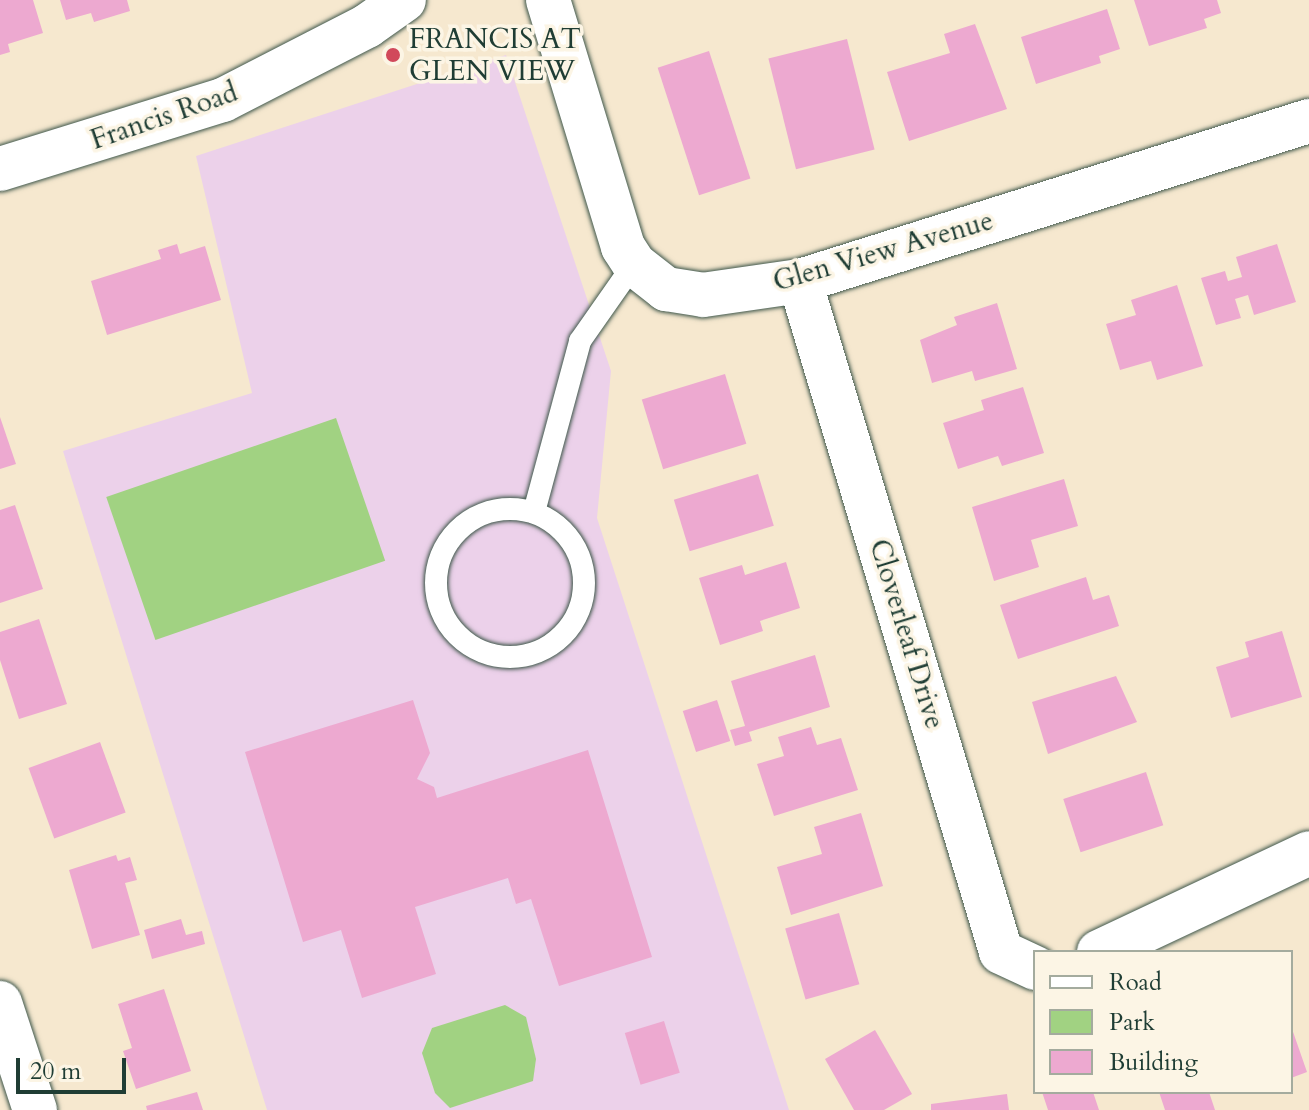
<!DOCTYPE html>
<style>
body{margin:0}
#map{position:relative;width:1309px;height:1110px;overflow:hidden;background:#f6e8cf;font-family:Cardo,serif}
div>[style]{position:absolute}
.built>*{inset:0;background:#ecd1ea}
.green>*{inset:0;background:#a1d282;transform-origin:0 0}
.building>*{inset:0;background:#eda9d0;transform-origin:0 0}
.roads{filter:drop-shadow(0 0 2px #3f574b) drop-shadow(0 0 2px #3f574b)}
.service>*{height:22px;margin:-11px;padding:0 11px;transform-origin:11px;border-radius:11px;background:#fff}
.service>.ring{margin:-11px;padding:0;box-sizing:content-box;background:none;border:22px solid #fff;border-radius:50%}
.minor>*{height:44px;margin:-22px;padding:0 22px;transform-origin:22px;border-radius:22px;background:#fff}
.dots>*{width:22px;height:22px;translate:-50% -50%;box-sizing:border-box;border:4px solid #fcf5e5;border-radius:50%}
span{translate:-50% -50%;white-space:nowrap;text-align:center;line-height:1.15;-webkit-text-stroke:7px #fcf5e5;paint-order:stroke}
.poi-label{font-size:28px;color:#1f3d34}
.left{translate:0 -50%;text-align:left}
.street-label{font-size:28px;color:#1f3d34}
.legend{position:absolute;left:1033px;top:950px;width:260px;height:144px;box-sizing:border-box;background:#fcf5e5;border:2px solid #a4ab9e;margin:0;padding:10px 14px;list-style:none;font-size:24px;color:#1f3d34}
.legend li{display:flex;align-items:center;gap:16px;height:40px}
.legend b{width:40px;border:2px solid #a4ab9e}
.scale{position:absolute;left:16px;top:1058px;width:110px;height:36px;box-sizing:border-box;border:4px solid #1f3d34;border-top:0;padding-left:10px;font-size:24px;line-height:28px;white-space:nowrap;color:#1f3d34;-webkit-text-stroke:6px #fcf5e5;paint-order:stroke}
</style>
<div id="map">
<div class="built">
<div style="clip-path:polygon(506px 55px,611px 371px,597px 518px,789px 1110px,267px 1110px,63px 451px,252px 393px,196px 156px)"></div>
</div>
<div class="green">
<div style="left:336px;top:418px;width:151px;height:243px;rotate:71deg"></div>
<div style="clip-path:polygon(505px 1005px,526px 1017px,536px 1059px,533px 1081px,450px 1108px,435px 1093px,422px 1053px,432px 1028px)"></div>
</div>
<div class="building">
<div style="clip-path:polygon(0 0,33px 0,43px 33px,8px 44px,10px 52px,0 55px)"></div>
<div style="clip-path:polygon(60px 0,127px 0,130px 11px,94px 22px,91px 13px,66px 20px)"></div>
<div style="clip-path:polygon(1134px 0,1217px 0,1221px 13px,1204px 19px,1207px 28px,1149px 46px)"></div>
<div style="clip-path:polygon(1107px 9px,1120px 49px,1099px 56px,1101px 63px,1036px 84px,1021px 37px)"></div>
<div style="clip-path:polygon(975px 24px,1007px 109px,909px 141px,887px 72px,950px 53px,944px 34px)"></div>
<div style="left:847px;top:39px;width:114px;height:81px;rotate:76deg"></div>
<div style="left:709px;top:51px;width:134px;height:54px;rotate:72deg"></div>
<div style="clip-path:polygon(177px 244px,180px 254px,205px 246px,221px 300px,107px 335px,91px 281px,161px 259px,158px 250px)"></div>
<div style="clip-path:polygon(1277px 244px,1296px 302px,1254px 315px,1248px 295px,1235px 299px,1241px 318px,1216px 325px,1201px 278px,1225px 271px,1228px 281px,1242px 277px,1236px 257px)"></div>
<div style="clip-path:polygon(1177px 285px,1203px 366px,1157px 380px,1151px 361px,1120px 370px,1106px 324px,1136px 315px,1131px 300px)"></div>
<div style="clip-path:polygon(997px 303px,1017px 369px,975px 381px,972px 371px,932px 383px,920px 340px,957px 325px,954px 317px)"></div>
<div style="left:725px;top:374px;width:73px;height:87px;rotate:73deg"></div>
<div style="clip-path:polygon(1023px 387px,1044px 453px,1002px 466px,998px 456px,958px 469px,943px 423px,984px 410px,981px 400px)"></div>
<div style="clip-path:polygon(0 417px,16px 464px,0 469px)"></div>
<div style="left:758px;top:474px;width:54px;height:88px;rotate:73deg"></div>
<div style="clip-path:polygon(1064px 479px,1078px 526px,1031px 540px,1039px 567px,994px 581px,972px 507px)"></div>
<div style="clip-path:polygon(15px 505px,43px 589px,0 603px,0 510px)"></div>
<div style="clip-path:polygon(786px 562px,800px 608px,760px 621px,763px 631px,720px 645px,699px 578px,742px 565px,745px 575px)"></div>
<div style="clip-path:polygon(1086px 577px,1093px 600px,1109px 595px,1119px 626px,1018px 659px,1000px 605px)"></div>
<div style="clip-path:polygon(39px 619px,67px 704px,19px 719px,0 660px,0 632px)"></div>
<div style="clip-path:polygon(1282px 631px,1302px 697px,1231px 718px,1216px 667px,1249px 657px,1245px 642px)"></div>
<div style="clip-path:polygon(815px 655px,830px 707px,749px 732px,752px 741px,735px 746px,730px 730px,745px 726px,731px 681px)"></div>
<div style="clip-path:polygon(1116px 676px,1137px 722px,1048px 754px,1032px 702px)"></div>
<div style="clip-path:polygon(413px 700px,430px 753px,417px 779px,434px 787px,437px 798px,588px 750px,652px 957px,559px 986px,531px 899px,516px 904px,508px 878px,415px 907px,436px 974px,362px 998px,341px 930px,303px 942px,245px 752px)"></div>
<div style="left:717px;top:700px;width:43px;height:36px;rotate:72deg"></div>
<div style="clip-path:polygon(811px 727px,817px 745px,841px 738px,858px 790px,774px 816px,757px 764px,784px 756px,778px 737px)"></div>
<div style="left:100px;top:742px;width:75px;height:76px;rotate:70deg"></div>
<div style="left:1146px;top:772px;width:56px;height:87px;rotate:72deg"></div>
<div style="clip-path:polygon(861px 813px,883px 886px,791px 915px,777px 867px,822px 854px,814px 827px)"></div>
<div style="clip-path:polygon(116px 855px,118px 861px,130px 857px,137px 880px,125px 883px,140px 935px,92px 949px,69px 870px)"></div>
<div style="left:839px;top:913px;width:74px;height:56px;rotate:74deg"></div>
<div style="clip-path:polygon(181px 919px,186px 935px,202px 931px,205px 944px,152px 959px,144px 930px)"></div>
<div style="clip-path:polygon(164px 989px,191px 1071px,136px 1089px,123px 1051px,132px 1048px,118px 1004px)"></div>
<div style="left:664px;top:1021px;width:54px;height:41px;rotate:73deg"></div>
<div style="clip-path:polygon(1291px 1026px,1307px 1072px,1291px 1078px)"></div>
<div style="clip-path:polygon(875px 1030px,912px 1094px,884px 1110px,854px 1110px,825px 1059px)"></div>
<div style="clip-path:polygon(197px 1092px,203px 1110px,147px 1110px,146px 1106px)"></div>
<div style="clip-path:polygon(1042px 1092px,1093px 1092px,1099px 1110px,1048px 1110px)"></div>
<div style="clip-path:polygon(1159px 1092px,1209px 1092px,1215px 1110px,1165px 1110px)"></div>
<div style="clip-path:polygon(1007px 1094px,1009px 1110px,931px 1110px,931px 1104px)"></div>
</div>
<div class="roads">
<div class="service">
<div class="ring" style="left:436px;top:509px;width:126px;height:126px"></div>
<div style="left:534px;top:512px;width:177px;rotate:-74.9deg"></div>
<div style="left:580px;top:341px;width:94px;rotate:-55deg"></div>
</div>
<div class="minor">
<div style="left:548px;top:0;width:258px;rotate:73.1deg"></div>
<div style="left:623px;top:247px;width:20px;rotate:57deg"></div>
<div style="left:634px;top:264px;width:41px;rotate:38deg"></div>
<div style="left:666px;top:289px;width:37px;rotate:9deg"></div>
<div style="left:703px;top:295px;width:98px;rotate:-8.2deg"></div>
<div style="left:800px;top:281px;width:534px;rotate:-17.45deg"></div>
<div style="left:0;top:169px;width:233px;rotate:-17.2deg"></div>
<div style="left:223px;top:100px;width:162px;rotate:-27.2deg"></div>
<div style="left:367px;top:26px;width:45px;rotate:-35.1deg"></div>
<div style="left:800px;top:281px;width:700px;rotate:73.32deg"></div>
<div style="left:1001px;top:952px;width:38px;rotate:25deg"></div>
<div style="left:1099px;top:952px;width:232px;rotate:-25.2deg"></div>
<div style="left:0;top:1003px;width:113px;rotate:71.9deg"></div>
</div>
</div>
<div class="dots">
<div style="left:393px;top:55px;background:#d1495b"></div>
</div>
<div class="poi-label">
<span class="left" style="left:409px;top:55px">FRANCIS AT<br>GLEN VIEW</span>
</div>
<div class="street-label">
<span style="left:164px;top:116px;rotate:-19deg">Francis Road</span>
<span style="left:883px;top:251px;rotate:-16deg">Glen View Avenue</span>
<span style="left:907px;top:634px;rotate:73deg">Cloverleaf Drive</span>
</div>
<ul class="legend">
<li><b style="height:10px;background:#fff"></b>Road</li>
<li><b style="height:22px;background:#a1d282"></b>Park</li>
<li><b style="height:22px;background:#eda9d0"></b>Building</li>
</ul>
<div class="scale">20 m</div>
</div>
